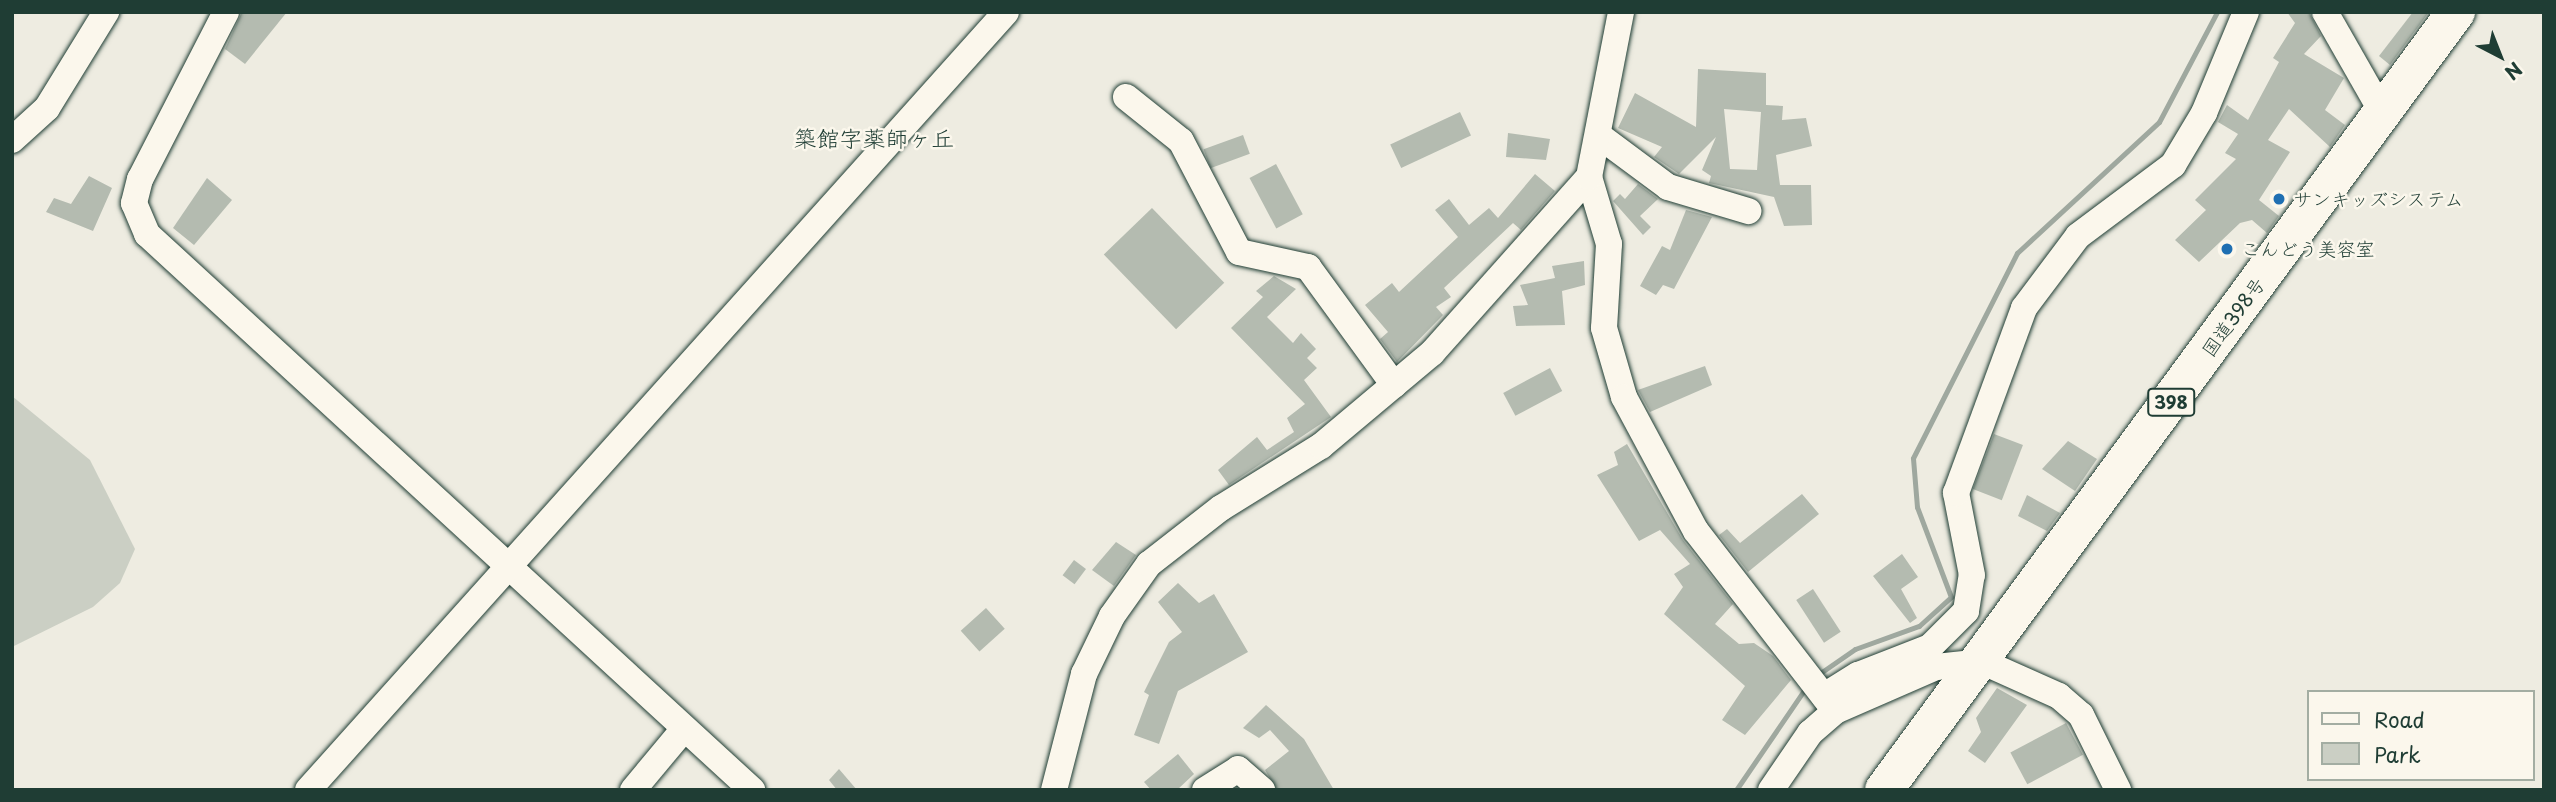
<!DOCTYPE html>
<meta charset="utf-8">
<style>
body{margin:0}
#map{position:relative;width:2556px;height:802px;overflow:hidden;background:#eeece1;font-family:"Playpen Sans","Klee One",sans-serif}
div>[style]{position:absolute}
.green>*{inset:0;background:#cbcfc4}
.stream>*{height:5px;margin:-2.5px;padding:0 2.5px;transform-origin:2.5px;border-radius:2.5px;background:#9fa89f}
.building>*{inset:0;background:#b4bbb0;transform-origin:0 0}
.roads{filter:drop-shadow(0 0 2px #1f3d34) drop-shadow(0 0 2px #1f3d34)}
.minor>*{height:26px;margin:-13px;padding:0 13px;transform-origin:13px;border-radius:13px;background:#fbf7ec}
.highway>*{height:38px;margin:-19px;padding:0 19px;transform-origin:19px;border-radius:19px;background:#fbf7ec}
.dots>*{width:19px;height:19px;translate:-50% -50%;box-sizing:border-box;border:4px solid #fbf7ec;border-radius:50%}
span{translate:-50% -50%;white-space:nowrap;text-align:center;line-height:1.15;-webkit-text-stroke:5px #fbf7ec;paint-order:stroke}
.shield-label span{padding:2px 5px;background:#fbf7ec;border:2px solid;border-radius:5px;-webkit-text-stroke-width:0}
.shield-label{font-size:18px;color:#1f3d34;font-weight:700}
.poi-label{font-size:19px;color:#1f3d34}
.left{translate:0 -50%;text-align:left}
.street-label{font-size:19px;color:#1f3d34}
.quarter-label{font-size:23px;color:#1f3d34}
.frame{position:absolute;inset:0;border:14px solid #1f3d34;pointer-events:none}
.legend{position:absolute;left:2307px;top:690px;width:228px;height:91px;box-sizing:border-box;background:#fbf7ec;border:2px solid #a3ada2;margin:0;padding:9px 12px;list-style:none;font-size:21px;color:#1f3d34}
.legend li{display:flex;align-items:center;gap:14px;height:35px}
.legend b{width:35px;border:2px solid #a3ada2}
.north{position:absolute;left:2465px;top:21px;width:70px;height:70px;-webkit-text-stroke:5px #fbf7ec;paint-order:stroke;rotate:138deg;font-size:19px;font-weight:700;line-height:28px;text-align:center;color:#1f3d34}
.north::after{content:'';display:block;margin:auto;width:24px;height:32px;background:#1f3d34;clip-path:polygon(50% 0,100% 100%,50% 72%,0 100%)}
</style>
<div id="map">
<div class="green">
<div style="clip-path:polygon(12px 396px,90px 460px,135px 549px,120px 583px,93px 607px,12px 647px)"></div>
</div>
<div class="stream">
<div style="left:1816px;top:676px;width:47px;rotate:-34.7deg"></div>
<div style="left:1855px;top:649px;width:68px;rotate:-19.8deg"></div>
<div style="left:1919px;top:626px;width:43px;rotate:-42.2deg"></div>
<div style="left:1951px;top:597px;width:96px;rotate:-110.7deg"></div>
<div style="left:1917px;top:507px;width:49px;rotate:-94.7deg"></div>
<div style="left:1913px;top:458px;width:230px;rotate:-63.1deg"></div>
<div style="left:2017px;top:253px;width:193px;rotate:-42.7deg"></div>
<div style="left:2159px;top:122px;width:124px;rotate:-62.2deg"></div>
<div style="left:1736px;top:790px;width:126px;rotate:-55.7deg"></div>
</div>
<div class="building">
<div style="clip-path:polygon(242px 12px,287px 12px,245px 64px,225px 49px)"></div>
<div style="clip-path:polygon(2287px 12px,2309px 12px,2321px 36px,2304px 54px,2344px 78px,2325px 110px,2345px 125px,2330px 147px,2289px 109px,2268px 140px,2290px 152px,2259px 200px,2279px 216px,2267px 233px,2252px 220px,2240px 223px,2199px 262px,2175px 240px,2206px 210px,2195px 200px,2236px 159px,2225px 153px,2238px 134px,2218px 122px,2227px 105px,2248px 120px,2279px 62px,2273px 58px,2295px 23px)"></div>
<div style="clip-path:polygon(2413px 12px,2429px 12px,2390px 65px,2379px 56px)"></div>
<div style="clip-path:polygon(evenodd,1698px 69px,1766px 73px,1766px 105px,1783px 106px,1782px 120px,1806px 118px,1812px 146px,1776px 155px,1780px 185px,1811px 185px,1812px 225px,1784px 226px,1774px 197px,1709px 183px,1711px 176px,1702px 170px,1716px 137px,1679px 174px,1654px 157px,1662px 147px,1618px 128px,1635px 93px,1696px 127px,1698px 69px,1724px 109px,1761px 112px,1757px 170px,1730px 169px,1724px 109px)"></div>
<div style="left:1460px;top:112px;width:26px;height:77px;rotate:65deg"></div>
<div style="clip-path:polygon(1508px 133px,1550px 139px,1546px 160px,1506px 157px)"></div>
<div style="left:1243px;top:135px;width:20px;height:42px;rotate:70deg"></div>
<div style="left:1276px;top:164px;width:57px;height:30px;rotate:62deg"></div>
<div style="clip-path:polygon(1535px 174px,1555px 191px,1521px 230px,1513px 223px,1444px 288px,1451px 297px,1436px 307px,1443px 315px,1397px 362px,1380px 339px,1388px 332px,1365px 305px,1392px 283px,1399px 292px,1458px 237px,1435px 210px,1449px 199px,1469px 225px,1489px 208px,1498px 218px)"></div>
<div style="clip-path:polygon(89px 176px,112px 188px,93px 231px,46px 212px,54px 198px,71px 204px)"></div>
<div style="clip-path:polygon(207px 178px,232px 200px,194px 245px,173px 228px)"></div>
<div style="clip-path:polygon(1638px 184px,1658px 199px,1640px 216px,1651px 227px,1643px 235px,1613px 201px,1620px 194px,1625px 199px)"></div>
<div style="left:1152px;top:208px;width:104px;height:67px;rotate:46deg"></div>
<div style="clip-path:polygon(1686px 210px,1712px 217px,1674px 289px,1663px 285px,1656px 295px,1640px 286px,1662px 246px,1670px 250px)"></div>
<div style="clip-path:polygon(1584px 261px,1585px 285px,1562px 291px,1565px 325px,1516px 326px,1513px 306px,1528px 305px,1520px 285px,1555px 278px,1552px 266px)"></div>
<div style="clip-path:polygon(1274px 276px,1296px 289px,1267px 317px,1293px 343px,1301px 333px,1316px 349px,1307px 358px,1317px 368px,1304px 380px,1331px 417px,1229px 485px,1218px 470px,1257px 437px,1267px 450px,1294px 432px,1287px 418px,1305px 404px,1231px 328px,1263px 297px,1256px 291px)"></div>
<div style="clip-path:polygon(1705px 366px,1712px 385px,1650px 412px,1638px 390px)"></div>
<div style="left:1550px;top:368px;width:26px;height:53px;rotate:62deg"></div>
<div style="left:1994px;top:434px;width:31px;height:59px;rotate:21deg"></div>
<div style="clip-path:polygon(2068px 441px,2097px 459px,2075px 491px,2042px 469px)"></div>
<div style="clip-path:polygon(1627px 444px,1683px 540px,1733px 604px,1715px 624px,1739px 644px,1754px 643px,1773px 656px,1791px 680px,1745px 735px,1722px 720px,1745px 686px,1664px 614px,1683px 587px,1674px 574px,1690px 564px,1660px 530px,1639px 541px,1597px 475px,1618px 465px,1614px 452px)"></div>
<div style="clip-path:polygon(1802px 494px,1819px 514px,1748px 572px,1719px 535px,1727px 529px,1740px 543px)"></div>
<div style="clip-path:polygon(2027px 495px,2060px 513px,2047px 531px,2018px 516px)"></div>
<div style="clip-path:polygon(1116px 542px,1136px 555px,1114px 586px,1092px 570px)"></div>
<div style="clip-path:polygon(1902px 554px,1918px 577px,1901px 589px,1917px 618px,1910px 623px,1873px 576px)"></div>
<div style="left:1074px;top:560px;width:15px;height:19px;rotate:37deg"></div>
<div style="clip-path:polygon(1178px 583px,1199px 603px,1214px 594px,1248px 652px,1178px 691px,1159px 744px,1134px 735px,1149px 695px,1144px 692px,1169px 642px,1182px 632px,1158px 602px)"></div>
<div style="left:1813px;top:589px;width:51px;height:20px;rotate:57deg"></div>
<div style="left:986px;top:608px;width:28px;height:34px;rotate:48deg"></div>
<div style="clip-path:polygon(1997px 688px,2027px 705px,1985px 763px,1968px 751px,1981px 732px,1976px 718px)"></div>
<div style="clip-path:polygon(1266px 705px,1304px 739px,1334px 790px,1277px 790px,1265px 770px,1289px 751px,1270px 730px,1259px 738px,1243px 728px)"></div>
<div style="left:2066px;top:723px;width:36px;height:63px;rotate:62deg"></div>
<div style="clip-path:polygon(1178px 754px,1194px 774px,1177px 790px,1151px 790px,1144px 782px)"></div>
<div style="clip-path:polygon(839px 769px,857px 790px,837px 790px,829px 780px)"></div>
</div>
<div class="roads">
<div class="minor">
<div style="left:226px;top:12px;width:188px;rotate:117.2deg"></div>
<div style="left:140px;top:179px;width:25px;rotate:104deg"></div>
<div style="left:134px;top:203px;width:34px;rotate:67deg"></div>
<div style="left:147px;top:234px;width:822px;rotate:42.58deg"></div>
<div style="left:2325px;top:12px;width:115px;rotate:60.3deg"></div>
<div style="left:1126px;top:97px;width:70px;rotate:38.7deg"></div>
<div style="left:1181px;top:141px;width:125px;rotate:62.4deg"></div>
<div style="left:1239px;top:252px;width:71px;rotate:12.3deg"></div>
<div style="left:1308px;top:267px;width:146px;rotate:53.9deg"></div>
<div style="left:1598px;top:135px;width:87px;rotate:36.6deg"></div>
<div style="left:1668px;top:187px;width:84px;rotate:16.7deg"></div>
<div style="left:12px;top:140px;width:47px;rotate:-42.4deg"></div>
<div style="left:47px;top:108px;width:113px;rotate:-58.4deg"></div>
<div style="left:1589px;top:177px;width:70px;rotate:73.4deg"></div>
<div style="left:1609px;top:244px;width:84px;rotate:93.4deg"></div>
<div style="left:1604px;top:328px;width:72px;rotate:73.8deg"></div>
<div style="left:1624px;top:397px;width:152px;rotate:61.8deg"></div>
<div style="left:1696px;top:531px;width:227px;rotate:52.3deg"></div>
<div style="left:1824px;top:696px;width:40px;rotate:-32deg"></div>
<div style="left:1858px;top:675px;width:77px;rotate:-21.3deg"></div>
<div style="left:1930px;top:647px;width:51px;rotate:-45deg"></div>
<div style="left:1966px;top:611px;width:36px;rotate:-81deg"></div>
<div style="left:1972px;top:575px;width:84px;rotate:-101deg"></div>
<div style="left:1956px;top:493px;width:197px;rotate:-69.8deg"></div>
<div style="left:2024px;top:308px;width:90px;rotate:-53.1deg"></div>
<div style="left:2078px;top:236px;width:119px;rotate:-36.8deg"></div>
<div style="left:2173px;top:165px;width:61px;rotate:-59.2deg"></div>
<div style="left:2204px;top:113px;width:109px;rotate:-67.4deg"></div>
<div style="left:308px;top:790px;width:1045px;rotate:-48.1deg"></div>
<div style="left:633px;top:790px;width:78px;rotate:-50.2deg"></div>
<div style="left:1054px;top:790px;width:120px;rotate:-75.5deg"></div>
<div style="left:1084px;top:674px;width:64px;rotate:-64.2deg"></div>
<div style="left:1112px;top:616px;width:64px;rotate:-54.6deg"></div>
<div style="left:1149px;top:564px;width:91px;rotate:-37.9deg"></div>
<div style="left:1221px;top:508px;width:118px;rotate:-31.8deg"></div>
<div style="left:1321px;top:446px;width:145px;rotate:-40deg"></div>
<div style="left:1432px;top:353px;width:236px;rotate:-48.3deg"></div>
<div style="left:1589px;top:177px;width:168px;rotate:-79deg"></div>
<div style="left:1205px;top:790px;width:39px;rotate:-32deg"></div>
<div style="left:1238px;top:769px;width:32px;rotate:41deg"></div>
<div style="left:1771px;top:790px;width:69px;rotate:-55.6deg"></div>
<div style="left:1810px;top:733px;width:33px;rotate:-41deg"></div>
<div style="left:1835px;top:711px;width:110px;rotate:-23.5deg"></div>
<div style="left:1936px;top:667px;width:47px;rotate:-6.1deg"></div>
<div style="left:1983px;top:662px;width:83px;rotate:24.1deg"></div>
<div style="left:2059px;top:696px;width:29px;rotate:41deg"></div>
<div style="left:2081px;top:715px;width:84px;rotate:63.7deg"></div>
</div>
<div class="highway">
<div style="left:1884px;top:790px;width:966px;rotate:-53.68deg"></div>
</div>
</div>
<div class="dots">
<div style="left:2279px;top:199px;background:#1f6fb2"></div>
<div style="left:2227px;top:249px;background:#1f6fb2"></div>
</div>
<div class="shield-label">
<span style="left:2171px;top:402px">398</span>
</div>
<div class="poi-label">
<span class="left" style="left:2293px;top:199px">サンキッズシステム</span>
<span class="left" style="left:2241px;top:249px">こんどう美容室</span>
</div>
<div class="street-label">
<span style="left:2233px;top:317px;rotate:-54deg">国道398号</span>
</div>
<div class="quarter-label">
<span style="left:874px;top:138px">築館字薬師ヶ丘</span>
</div>
<div class="frame"></div>
<ul class="legend">
<li><b style="height:9px;background:#fbf7ec"></b>Road</li>
<li><b style="height:19px;background:#cbcfc4"></b>Park</li>
</ul>
<div class="north">N</div>
</div>
